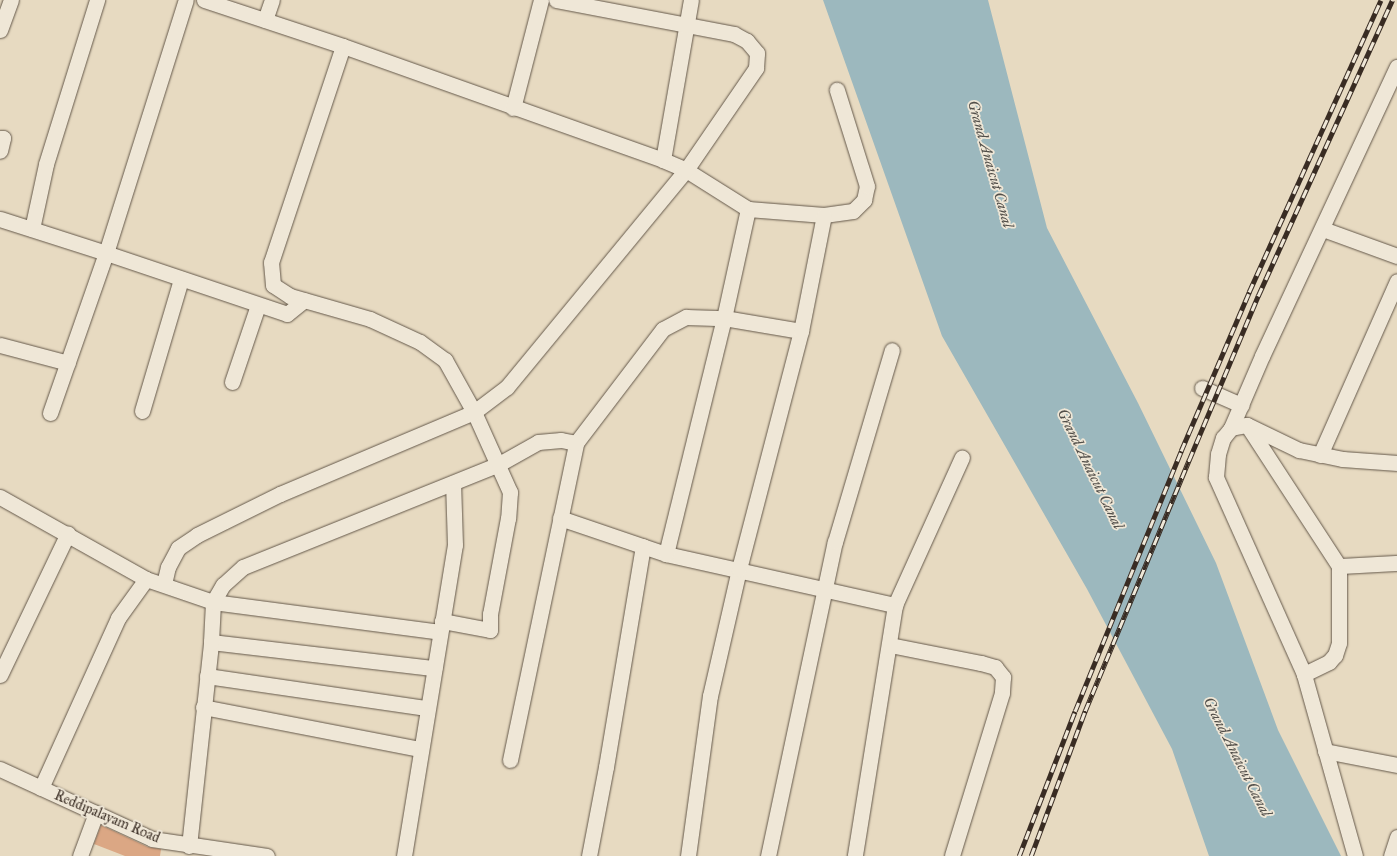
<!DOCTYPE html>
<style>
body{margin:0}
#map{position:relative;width:1397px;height:856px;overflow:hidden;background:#e7dac1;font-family:"IM FELL Great Primer",serif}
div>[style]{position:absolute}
.water>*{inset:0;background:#9cb8be}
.building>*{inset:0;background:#dba784}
.roads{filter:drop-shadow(0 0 1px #64584a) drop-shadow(0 0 1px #64584a)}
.minor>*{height:15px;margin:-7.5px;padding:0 7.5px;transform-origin:7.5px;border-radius:7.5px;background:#efe7d7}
.rail>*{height:4.5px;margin-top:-2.25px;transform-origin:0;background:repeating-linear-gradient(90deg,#efe7d7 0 9px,#392c23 0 18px);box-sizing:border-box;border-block:1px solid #392c23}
span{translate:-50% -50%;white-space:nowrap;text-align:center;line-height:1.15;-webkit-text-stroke:3.5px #efe7d7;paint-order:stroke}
.street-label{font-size:14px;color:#392c23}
.water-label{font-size:15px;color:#524f4a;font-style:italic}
</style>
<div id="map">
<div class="water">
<div style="clip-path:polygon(823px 0,988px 0,1047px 228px,1138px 403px,1216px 563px,1278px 730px,1341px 856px,1209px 856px,1172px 749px,1087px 589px,942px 336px)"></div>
</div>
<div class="building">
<div style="clip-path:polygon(101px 825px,148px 847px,161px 849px,160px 856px,125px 856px,94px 844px)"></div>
</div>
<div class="roads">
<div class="minor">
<div style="left:204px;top:0;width:146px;rotate:18.3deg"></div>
<div style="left:343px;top:46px;width:340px;rotate:19.6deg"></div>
<div style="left:663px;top:160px;width:25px;rotate:23deg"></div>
<div style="left:686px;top:170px;width:73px;rotate:32.2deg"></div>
<div style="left:748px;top:209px;width:76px;rotate:4.5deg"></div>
<div style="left:824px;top:215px;width:29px;rotate:-8deg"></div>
<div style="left:853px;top:211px;width:16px;rotate:-45deg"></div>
<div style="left:864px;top:200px;width:14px;rotate:-78deg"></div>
<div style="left:867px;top:186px;width:101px;rotate:-107.4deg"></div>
<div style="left:265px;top:20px;width:21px;rotate:-71deg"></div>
<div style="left:0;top:30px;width:32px;rotate:-70deg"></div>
<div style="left:343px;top:46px;width:228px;rotate:108.4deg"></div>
<div style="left:271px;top:262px;width:23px;rotate:85deg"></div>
<div style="left:273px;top:285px;width:20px;rotate:33deg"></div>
<div style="left:290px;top:296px;width:83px;rotate:16deg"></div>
<div style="left:370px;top:319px;width:55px;rotate:24.7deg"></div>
<div style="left:420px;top:342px;width:31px;rotate:36deg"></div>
<div style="left:445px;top:360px;width:60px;rotate:60.9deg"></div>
<div style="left:474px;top:412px;width:88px;rotate:65.8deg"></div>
<div style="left:510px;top:492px;width:26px;rotate:94deg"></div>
<div style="left:508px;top:518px;width:98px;rotate:100.6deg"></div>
<div style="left:490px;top:614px;width:16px;rotate:90deg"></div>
<div style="left:490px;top:630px;width:49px;rotate:-169.4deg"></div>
<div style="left:513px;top:108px;width:112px;rotate:-75.5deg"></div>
<div style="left:0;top:138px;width:3px"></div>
<div style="left:3px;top:138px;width:13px;rotate:103deg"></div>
<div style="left:663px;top:160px;width:162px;rotate:-80.1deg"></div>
<div style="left:0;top:219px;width:111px;rotate:17.8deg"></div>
<div style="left:106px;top:253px;width:265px;rotate:-72.5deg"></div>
<div style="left:32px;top:229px;width:66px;rotate:-77.8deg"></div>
<div style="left:46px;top:164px;width:172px;rotate:-72.7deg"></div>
<div style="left:1323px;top:229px;width:79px;rotate:20deg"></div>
<div style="left:0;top:345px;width:70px;rotate:14.8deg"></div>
<div style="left:232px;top:382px;width:81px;rotate:-71.3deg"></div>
<div style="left:1202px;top:388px;width:43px;rotate:23.6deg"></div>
<div style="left:142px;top:411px;width:138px;rotate:-73.5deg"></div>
<div style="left:50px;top:413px;width:170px;rotate:-70.7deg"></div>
<div style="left:106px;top:253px;width:191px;rotate:18.6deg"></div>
<div style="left:287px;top:314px;width:22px;rotate:-39deg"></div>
<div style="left:1247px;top:425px;width:168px;rotate:56.9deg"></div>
<div style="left:1339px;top:566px;width:77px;rotate:90deg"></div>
<div style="left:1339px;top:643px;width:13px;rotate:108deg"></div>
<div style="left:1335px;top:655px;width:9px;rotate:131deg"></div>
<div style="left:1329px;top:662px;width:28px;rotate:154deg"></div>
<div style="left:1231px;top:428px;width:78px;rotate:-66.7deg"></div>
<div style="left:1262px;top:356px;width:319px;rotate:-65deg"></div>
<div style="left:1320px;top:455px;width:190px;rotate:-66.1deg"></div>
<div style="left:0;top:497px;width:167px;rotate:29.3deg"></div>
<div style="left:146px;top:579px;width:71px;rotate:18.9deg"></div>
<div style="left:213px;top:602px;width:229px;rotate:7.5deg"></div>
<div style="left:560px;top:518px;width:112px;rotate:18.8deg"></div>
<div style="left:666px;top:554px;width:235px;rotate:12.6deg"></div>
<div style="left:895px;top:605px;width:254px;rotate:99.1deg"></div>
<div style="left:666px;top:554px;width:243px;rotate:-76.2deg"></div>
<div style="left:724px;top:318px;width:112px;rotate:-77.6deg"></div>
<div style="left:1339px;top:566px;width:58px;rotate:-3deg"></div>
<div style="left:164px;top:584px;width:17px;rotate:-77deg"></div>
<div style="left:168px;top:567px;width:21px;rotate:-62deg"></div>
<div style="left:178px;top:548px;width:23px;rotate:-34deg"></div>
<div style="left:197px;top:535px;width:93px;rotate:-26.3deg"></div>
<div style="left:280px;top:494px;width:211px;rotate:-22.9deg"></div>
<div style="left:474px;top:412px;width:41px;rotate:-37.1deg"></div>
<div style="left:507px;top:387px;width:281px;rotate:-50.5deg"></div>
<div style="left:686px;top:170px;width:124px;rotate:-55.5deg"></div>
<div style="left:756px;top:68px;width:15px;rotate:-86deg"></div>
<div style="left:757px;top:53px;width:16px;rotate:-130deg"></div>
<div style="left:747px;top:41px;width:15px;rotate:-152deg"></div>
<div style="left:734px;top:34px;width:181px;rotate:-169.2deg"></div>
<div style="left:895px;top:605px;width:162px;rotate:-65.6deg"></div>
<div style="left:211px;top:642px;width:225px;rotate:6.7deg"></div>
<div style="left:890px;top:645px;width:93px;rotate:11.2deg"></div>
<div style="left:981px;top:663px;width:15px;rotate:16deg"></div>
<div style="left:995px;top:667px;width:13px;rotate:51deg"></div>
<div style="left:1003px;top:677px;width:16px;rotate:94deg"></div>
<div style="left:1002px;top:693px;width:170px;rotate:107.1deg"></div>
<div style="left:0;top:675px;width:157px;rotate:-64.4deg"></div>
<div style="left:207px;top:676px;width:222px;rotate:8.3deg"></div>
<div style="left:203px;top:707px;width:220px;rotate:11deg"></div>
<div style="left:1325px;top:751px;width:73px;rotate:11deg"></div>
<div style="left:510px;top:760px;width:324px;rotate:-78.2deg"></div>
<div style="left:576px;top:443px;width:143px;rotate:-52.7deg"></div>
<div style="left:663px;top:329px;width:26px;rotate:-28deg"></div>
<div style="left:686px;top:317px;width:38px;rotate:2deg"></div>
<div style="left:724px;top:318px;width:78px;rotate:9.6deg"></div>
<div style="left:0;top:769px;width:167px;rotate:24.7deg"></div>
<div style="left:152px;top:839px;width:116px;rotate:8.4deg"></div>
<div style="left:41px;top:788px;width:187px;rotate:-65.6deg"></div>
<div style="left:118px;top:618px;width:48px;rotate:-54.3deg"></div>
<div style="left:189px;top:846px;width:205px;rotate:-83.8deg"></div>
<div style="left:211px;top:642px;width:40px;rotate:-87.1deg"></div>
<div style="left:213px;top:602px;width:20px;rotate:-60deg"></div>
<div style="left:223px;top:585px;width:27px;rotate:-42deg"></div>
<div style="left:243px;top:567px;width:276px;rotate:-21.9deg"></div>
<div style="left:499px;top:464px;width:45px;rotate:-29.4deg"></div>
<div style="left:538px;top:442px;width:23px;rotate:-5deg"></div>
<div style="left:561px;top:440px;width:15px;rotate:11deg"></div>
<div style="left:80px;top:856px;width:46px;rotate:-69.6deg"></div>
<div style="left:404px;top:856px;width:315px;rotate:-80.7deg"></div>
<div style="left:455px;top:545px;width:62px;rotate:-91.8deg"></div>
<div style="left:589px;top:856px;width:91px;rotate:-79.2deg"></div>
<div style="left:606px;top:767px;width:224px;rotate:-80.5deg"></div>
<div style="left:688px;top:856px;width:162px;rotate:-82.2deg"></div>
<div style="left:710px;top:696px;width:130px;rotate:-77.1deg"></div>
<div style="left:739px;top:569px;width:246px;rotate:-75.4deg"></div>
<div style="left:801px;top:331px;width:118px;rotate:-78.8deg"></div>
<div style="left:768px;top:856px;width:321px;rotate:-78deg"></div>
<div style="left:835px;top:542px;width:200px;rotate:-73.5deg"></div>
<div style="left:1355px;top:856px;width:189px;rotate:-105.7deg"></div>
<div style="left:1304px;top:674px;width:216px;rotate:-114.1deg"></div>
<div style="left:1216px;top:477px;width:23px;rotate:-85deg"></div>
<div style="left:1218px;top:454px;width:17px;rotate:-73deg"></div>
<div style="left:1223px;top:438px;width:13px;rotate:-51deg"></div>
<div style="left:1231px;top:428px;width:16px;rotate:-11deg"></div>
<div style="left:1247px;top:425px;width:58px;rotate:25.7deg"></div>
<div style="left:1299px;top:450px;width:45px;rotate:11.6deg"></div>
<div style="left:1343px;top:459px;width:54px;rotate:4.2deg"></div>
<div style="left:1391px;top:856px;width:20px;rotate:-72deg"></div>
</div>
</div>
<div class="rail">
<div style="left:1019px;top:856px;width:155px;rotate:-68.9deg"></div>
<div style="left:1075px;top:711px;width:281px;rotate:-67.8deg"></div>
<div style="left:1181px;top:451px;width:173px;rotate:-66.8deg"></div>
<div style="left:1249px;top:292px;width:320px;rotate:-65.7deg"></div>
<div style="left:1031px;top:856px;width:155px;rotate:-69.6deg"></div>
<div style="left:1085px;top:711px;width:272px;rotate:-67.5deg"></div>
<div style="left:1189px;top:460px;width:178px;rotate:-67.2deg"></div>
<div style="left:1258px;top:296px;width:325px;rotate:-65.6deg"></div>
</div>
<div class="street-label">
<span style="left:107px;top:817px;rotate:23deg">Reddipalayam Road</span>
</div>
<div class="water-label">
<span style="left:990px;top:164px;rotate:74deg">Grand Anaicut Canal</span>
<span style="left:1090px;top:469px;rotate:64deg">Grand Anaicut Canal</span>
<span style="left:1237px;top:757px;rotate:63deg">Grand Anaicut Canal</span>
</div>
</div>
